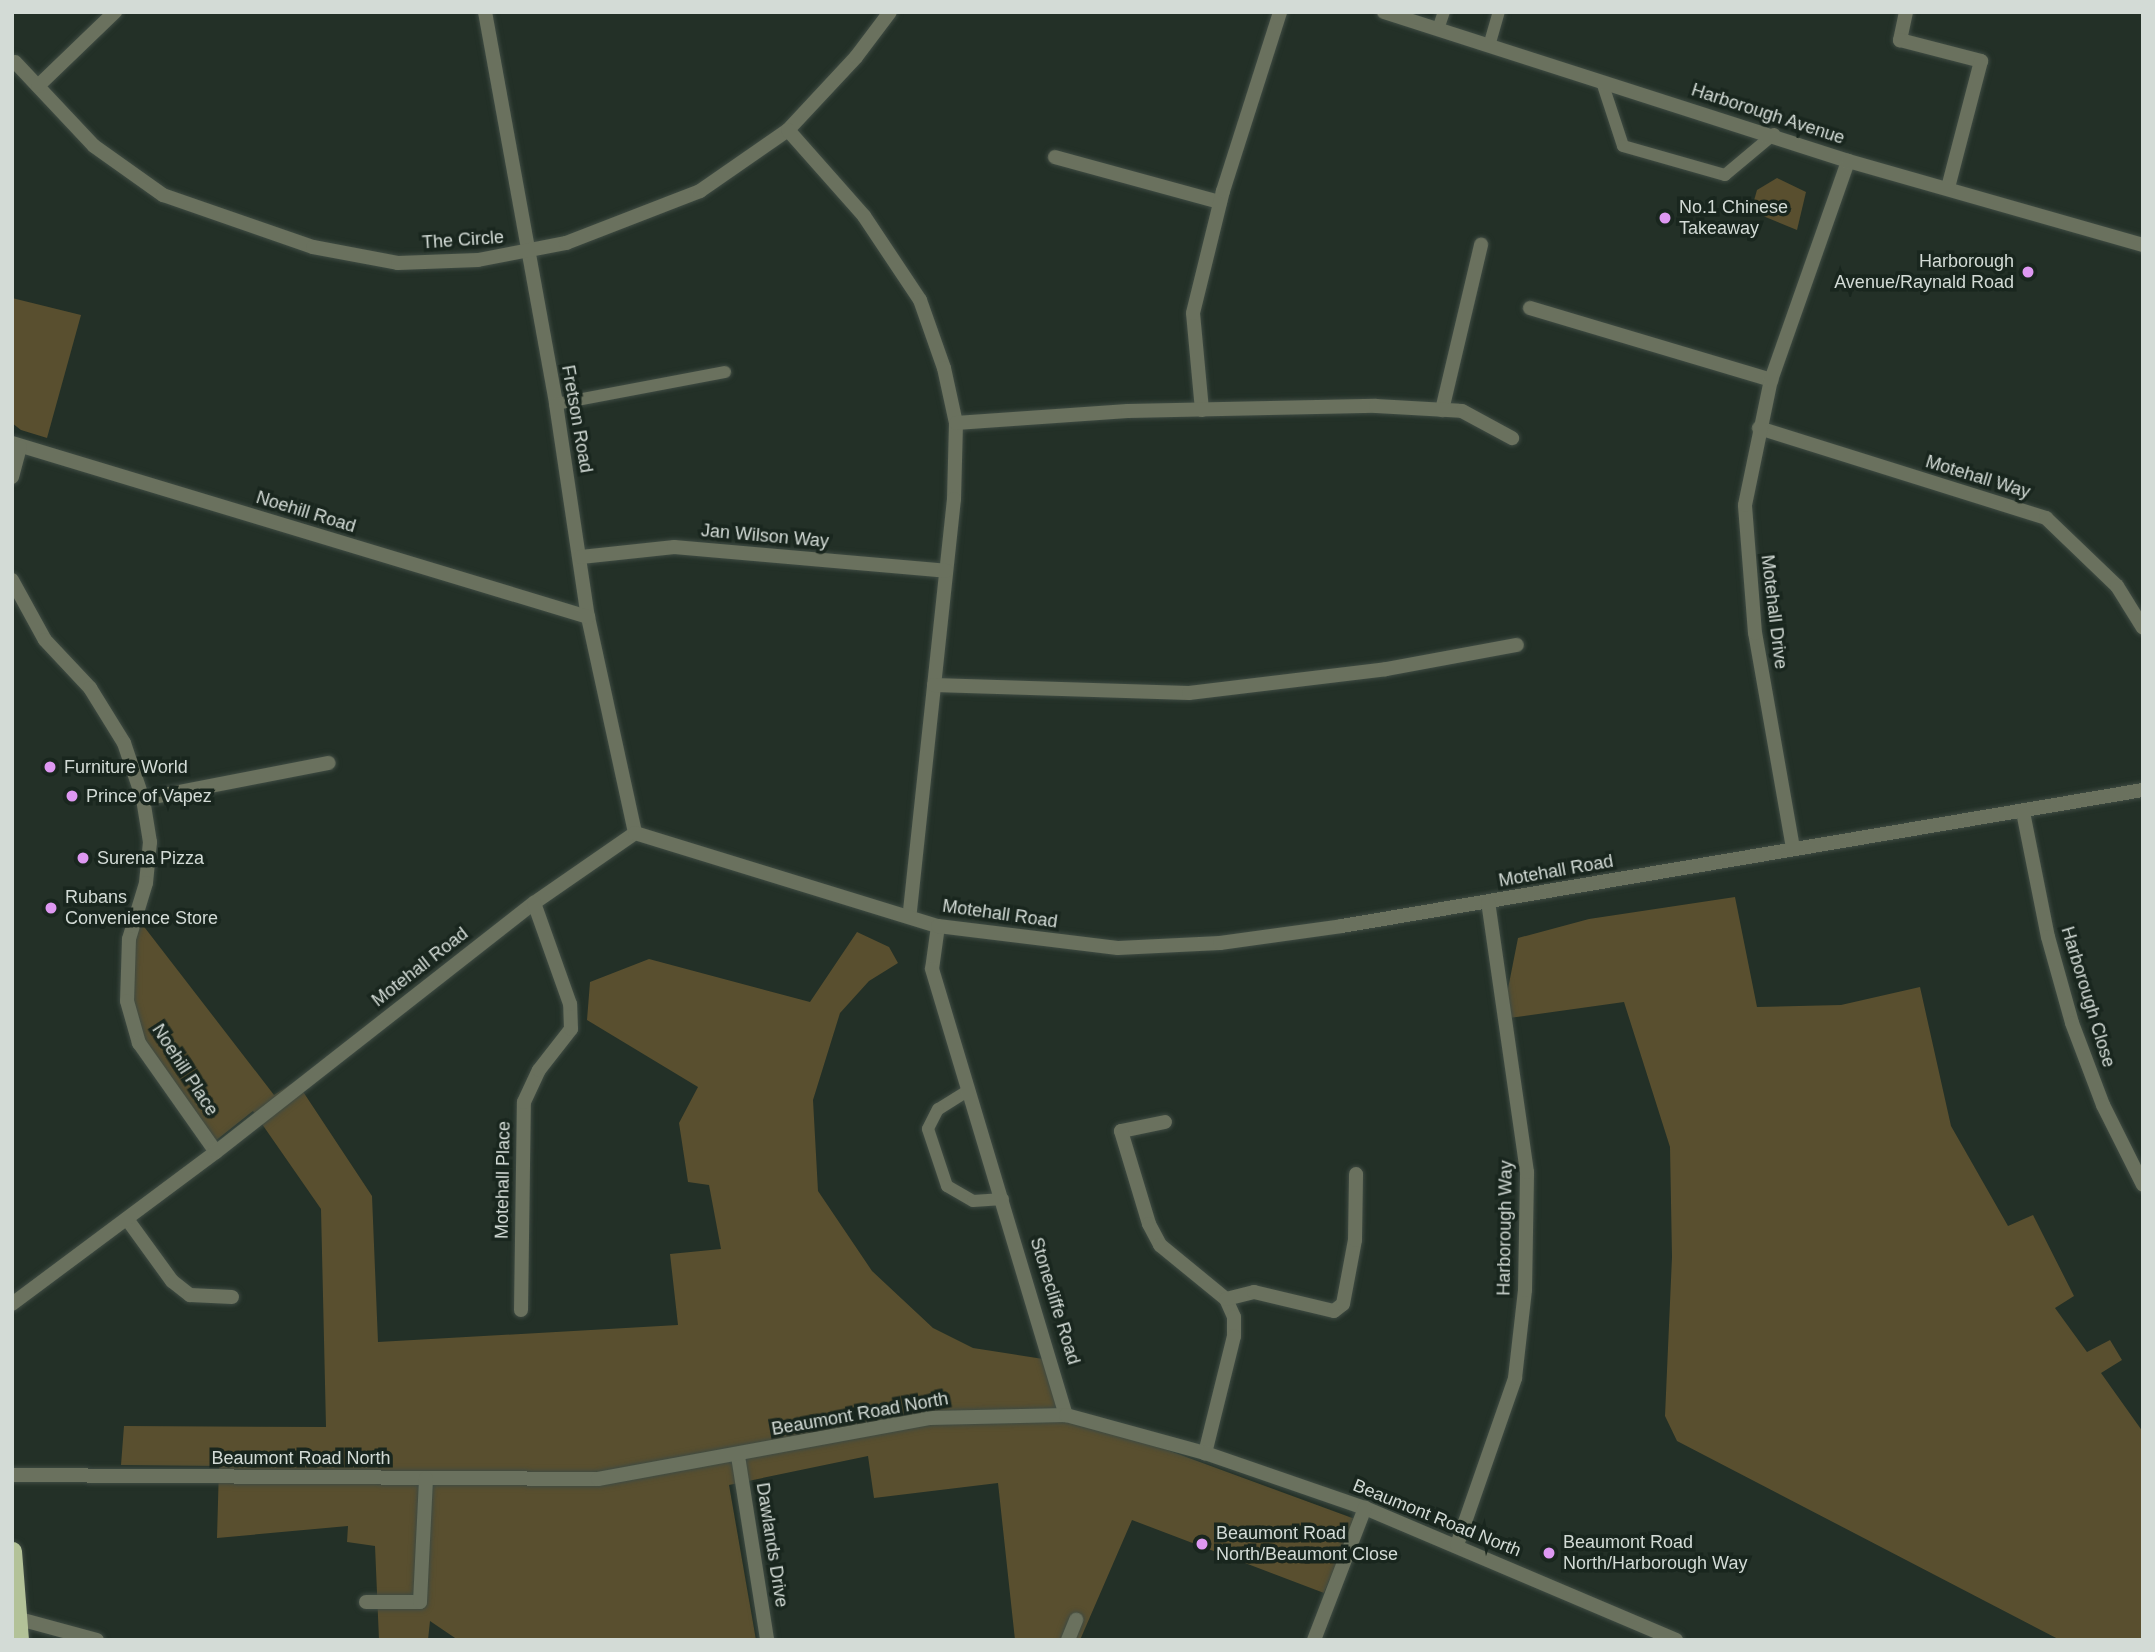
<!DOCTYPE html>
<style>
body{margin:0}
#map{position:relative;width:2155px;height:1652px;overflow:hidden;background:#233027;font-family:Helvetica,sans-serif}
div>[style]{position:absolute}
.green>*{inset:0;background:#594f2f}
.roads{filter:drop-shadow(0 0 2px #3f4b43) drop-shadow(0 0 2px #3f4b43)}
.service>*{height:12px;margin:-6px;padding:0 6px;transform-origin:6px;border-radius:6px;background:#6a715e}
.minor>*{height:14px;margin:-7px;padding:0 7px;transform-origin:7px;border-radius:7px;background:#6a715e}
.tertiary>*{height:14px;margin:-7px;padding:0 7px;transform-origin:7px;border-radius:7px;background:#6a715e}
.trunk>*{height:19px;margin:-9.5px;padding:0 9.5px;transform-origin:9.5px;border-radius:9.5px;background:#b3c298}
.dots>*{width:19px;height:19px;translate:-50% -50%;box-sizing:border-box;border:4px solid #19261e;border-radius:50%}
span{translate:-50% -50%;white-space:nowrap;text-align:center;line-height:1.15;-webkit-text-stroke:7px #19261e;paint-order:stroke}
.street-label{font-size:18px;color:#d3dbd6}
.poi-label{font-size:18px;color:#d3dbd6}
.left{translate:0 -50%;text-align:left}
.right{translate:-100% -50%;text-align:right}
.frame{position:absolute;inset:0;border:14px solid #d3dbd6;pointer-events:none}
</style>
<div id="map">
<div class="green">
<div style="clip-path:polygon(1777px 178px,1806px 192px,1797px 230px,1751px 211px,1757px 190px)"></div>
<div style="clip-path:polygon(12px 298px,81px 315px,47px 438px,21px 430px,12px 423px)"></div>
<div style="clip-path:polygon(1735px 897px,1757px 1007px,1841px 1005px,1920px 987px,1951px 1126px,2008px 1226px,2033px 1215px,2074px 1296px,2055px 1308px,2087px 1352px,2110px 1340px,2122px 1360px,2101px 1373px,2143px 1432px,2143px 1640px,2060px 1640px,1677px 1441px,1665px 1416px,1672px 1257px,1670px 1147px,1624px 1002px,1502px 1019px,1518px 938px,1589px 919px)"></div>
<div style="clip-path:polygon(135px 915px,274px 1095px,296px 1081px,372px 1196px,378px 1342px,678px 1325px,670px 1254px,721px 1249px,709px 1185px,688px 1182px,679px 1123px,698px 1087px,587px 1020px,590px 982px,649px 959px,810px 1002px,857px 932px,889px 947px,898px 963px,869px 981px,840px 1013px,813px 1100px,818px 1191px,872px 1271px,933px 1328px,973px 1348px,1043px 1359px,1061px 1411px,1355px 1519px,1324px 1593px,1132px 1520px,1080px 1640px,1015px 1640px,998px 1483px,874px 1498px,868px 1456px,729px 1485px,756px 1640px,458px 1640px,430px 1621px,428px 1640px,379px 1640px,375px 1546px,347px 1542px,348px 1526px,217px 1538px,219px 1466px,121px 1465px,124px 1426px,326px 1427px,321px 1209px,253px 1111px,214px 1142px,145px 1047px,122px 981px)"></div>
</div>
<div class="roads">
<div class="service">
<div style="left:1438px;top:29px;width:18px;rotate:-71deg"></div>
<div style="left:1489px;top:46px;width:35px;rotate:-74deg"></div>
<div style="left:1602px;top:82px;width:67px;rotate:71.8deg"></div>
<div style="left:1623px;top:146px;width:106px;rotate:15.9deg"></div>
<div style="left:1725px;top:175px;width:64px;rotate:-39.9deg"></div>
<div style="left:556px;top:404px;width:172px;rotate:-10.7deg"></div>
<div style="left:969px;top:1090px;width:36px;rotate:148deg"></div>
<div style="left:938px;top:1109px;width:22px;rotate:117deg"></div>
<div style="left:928px;top:1129px;width:60px;rotate:71.6deg"></div>
<div style="left:947px;top:1186px;width:30px;rotate:30deg"></div>
<div style="left:973px;top:1201px;width:30px;rotate:-4deg"></div>
</div>
<div class="minor">
<div style="left:485px;top:12px;width:398px;rotate:79.7deg"></div>
<div style="left:556px;top:404px;width:215px;rotate:81.5deg"></div>
<div style="left:588px;top:617px;width:221px;rotate:77.7deg"></div>
<div style="left:1906px;top:12px;width:29px;rotate:102deg"></div>
<div style="left:1900px;top:40px;width:84px;rotate:14.5deg"></div>
<div style="left:1981px;top:61px;width:131px;rotate:104.6deg"></div>
<div style="left:15px;top:62px;width:115px;rotate:46.8deg"></div>
<div style="left:94px;top:146px;width:85px;rotate:35.4deg"></div>
<div style="left:163px;top:195px;width:159px;rotate:19.1deg"></div>
<div style="left:313px;top:247px;width:86px;rotate:10.7deg"></div>
<div style="left:398px;top:263px;width:80px;rotate:-2.1deg"></div>
<div style="left:478px;top:260px;width:90px;rotate:-10.9deg"></div>
<div style="left:566px;top:243px;width:144px;rotate:-21.2deg"></div>
<div style="left:700px;top:191px;width:107px;rotate:-34.7deg"></div>
<div style="left:788px;top:130px;width:100px;rotate:-47deg"></div>
<div style="left:856px;top:57px;width:56px;rotate:-52.9deg"></div>
<div style="left:38px;top:86px;width:107px;rotate:-43.9deg"></div>
<div style="left:788px;top:130px;width:115px;rotate:48.5deg"></div>
<div style="left:864px;top:216px;width:101px;rotate:56.3deg"></div>
<div style="left:920px;top:300px;width:72px;rotate:70.6deg"></div>
<div style="left:944px;top:368px;width:56px;rotate:77.7deg"></div>
<div style="left:956px;top:423px;width:76px;rotate:91.5deg"></div>
<div style="left:954px;top:499px;width:420px;rotate:96.1deg"></div>
<div style="left:1055px;top:157px;width:171px;rotate:15.3deg"></div>
<div style="left:1530px;top:308px;width:252px;rotate:16.6deg"></div>
<div style="left:1202px;top:410px;width:97px;rotate:-95.3deg"></div>
<div style="left:1193px;top:313px;width:126px;rotate:-76.2deg"></div>
<div style="left:1223px;top:191px;width:188px;rotate:-72.3deg"></div>
<div style="left:1442px;top:410px;width:170px;rotate:-76.7deg"></div>
<div style="left:956px;top:423px;width:172px;rotate:-4deg"></div>
<div style="left:1128px;top:411px;width:248px;rotate:-1.2deg"></div>
<div style="left:1376px;top:406px;width:86px;rotate:3.3deg"></div>
<div style="left:1462px;top:411px;width:57px;rotate:28.4deg"></div>
<div style="left:1759px;top:428px;width:301px;rotate:17.4deg"></div>
<div style="left:2046px;top:518px;width:98px;rotate:43.8deg"></div>
<div style="left:2117px;top:586px;width:49px;rotate:58.2deg"></div>
<div style="left:12px;top:443px;width:602px;rotate:16.81deg"></div>
<div style="left:12px;top:477px;width:31px;rotate:-75deg"></div>
<div style="left:581px;top:557px;width:94px;rotate:-6.1deg"></div>
<div style="left:674px;top:547px;width:273px;rotate:5deg"></div>
<div style="left:12px;top:580px;width:68px;rotate:61.2deg"></div>
<div style="left:45px;top:640px;width:66px;rotate:46.8deg"></div>
<div style="left:90px;top:688px;width:65px;rotate:58.3deg"></div>
<div style="left:124px;top:743px;width:59px;rotate:71.3deg"></div>
<div style="left:143px;top:799px;width:44px;rotate:80.8deg"></div>
<div style="left:150px;top:842px;width:41px;rotate:95.6deg"></div>
<div style="left:146px;top:883px;width:59px;rotate:106.9deg"></div>
<div style="left:129px;top:939px;width:62px;rotate:91.8deg"></div>
<div style="left:127px;top:1001px;width:44px;rotate:74.1deg"></div>
<div style="left:139px;top:1043px;width:133px;rotate:54.8deg"></div>
<div style="left:934px;top:685px;width:255px;rotate:1.8deg"></div>
<div style="left:1189px;top:693px;width:198px;rotate:-6.9deg"></div>
<div style="left:1386px;top:669px;width:133px;rotate:-10.4deg"></div>
<div style="left:143px;top:799px;width:189px;rotate:-11deg"></div>
<div style="left:2023px;top:812px;width:127px;rotate:78.7deg"></div>
<div style="left:2048px;top:937px;width:89px;rotate:74.4deg"></div>
<div style="left:2072px;top:1023px;width:88px;rotate:69.3deg"></div>
<div style="left:2103px;top:1105px;width:89px;rotate:63.4deg"></div>
<div style="left:1793px;top:848px;width:218px;rotate:-100deg"></div>
<div style="left:1755px;top:633px;width:128px;rotate:-94.5deg"></div>
<div style="left:1745px;top:505px;width:128px;rotate:-78.3deg"></div>
<div style="left:1771px;top:380px;width:232px;rotate:-70.6deg"></div>
<div style="left:938px;top:926px;width:43px;rotate:97.9deg"></div>
<div style="left:932px;top:969px;width:466px;rotate:73.3deg"></div>
<div style="left:1165px;top:1122px;width:45px;rotate:168.4deg"></div>
<div style="left:1121px;top:1131px;width:97px;rotate:73.2deg"></div>
<div style="left:1149px;top:1224px;width:24px;rotate:62deg"></div>
<div style="left:1160px;top:1245px;width:85px;rotate:39.3deg"></div>
<div style="left:1226px;top:1299px;width:20px;rotate:66deg"></div>
<div style="left:1234px;top:1317px;width:19px;rotate:90deg"></div>
<div style="left:1234px;top:1336px;width:121px;rotate:103.9deg"></div>
<div style="left:127px;top:1219px;width:77px;rotate:54deg"></div>
<div style="left:172px;top:1281px;width:23px;rotate:38deg"></div>
<div style="left:190px;top:1295px;width:42px;rotate:2.7deg"></div>
<div style="left:1226px;top:1299px;width:29px;rotate:-14deg"></div>
<div style="left:1254px;top:1292px;width:82px;rotate:13.4deg"></div>
<div style="left:1334px;top:1311px;width:11px;rotate:-38deg"></div>
<div style="left:1343px;top:1304px;width:65px;rotate:-79.4deg"></div>
<div style="left:1355px;top:1240px;width:66px;rotate:-89.1deg"></div>
<div style="left:12px;top:1304px;width:254px;rotate:-36.7deg"></div>
<div style="left:216px;top:1152px;width:404px;rotate:-38.1deg"></div>
<div style="left:534px;top:903px;width:123px;rotate:-34.7deg"></div>
<div style="left:635px;top:833px;width:317px;rotate:17.1deg"></div>
<div style="left:938px;top:926px;width:181px;rotate:7deg"></div>
<div style="left:1118px;top:948px;width:102px;rotate:-2.8deg"></div>
<div style="left:1220px;top:943px;width:123px;rotate:-7.9deg"></div>
<div style="left:1342px;top:926px;width:812px;rotate:-9.64deg"></div>
<div style="left:521px;top:1310px;width:208px;rotate:-89.2deg"></div>
<div style="left:524px;top:1102px;width:35px;rotate:-65deg"></div>
<div style="left:539px;top:1070px;width:52px;rotate:-52deg"></div>
<div style="left:571px;top:1029px;width:25px;rotate:-92deg"></div>
<div style="left:570px;top:1004px;width:107px;rotate:-109.6deg"></div>
<div style="left:738px;top:1456px;width:186px;rotate:81deg"></div>
<div style="left:12px;top:1475px;width:586px;rotate:0.39deg"></div>
<div style="left:598px;top:1479px;width:338px;rotate:-10.4deg"></div>
<div style="left:930px;top:1418px;width:136px;rotate:-1.3deg"></div>
<div style="left:1066px;top:1415px;width:144px;rotate:15.3deg"></div>
<div style="left:1205px;top:1453px;width:169px;rotate:19deg"></div>
<div style="left:1365px;top:1508px;width:338px;rotate:23deg"></div>
<div style="left:1457px;top:1545px;width:177px;rotate:-70.8deg"></div>
<div style="left:1515px;top:1378px;width:89px;rotate:-83.5deg"></div>
<div style="left:1525px;top:1290px;width:118px;rotate:-89deg"></div>
<div style="left:1527px;top:1172px;width:272px;rotate:-98.2deg"></div>
<div style="left:366px;top:1602px;width:54px"></div>
<div style="left:420px;top:1602px;width:124px;rotate:-87.2deg"></div>
<div style="left:12px;top:1617px;width:88px;rotate:15.1deg"></div>
<div style="left:1068px;top:1640px;width:22px;rotate:-68deg"></div>
<div style="left:1314px;top:1640px;width:142px;rotate:-68.9deg"></div>
</div>
<div class="tertiary">
<div style="left:1384px;top:12px;width:487px;rotate:17.8deg"></div>
<div style="left:1848px;top:161px;width:307px;rotate:15.9deg"></div>
</div>
<div class="trunk">
<div style="left:12px;top:1551px;width:89px;rotate:85.5deg"></div>
</div>
</div>
<div class="dots">
<div style="left:1665px;top:218px;background:#de98f2"></div>
<div style="left:2028px;top:272px;background:#de98f2"></div>
<div style="left:50px;top:767px;background:#de98f2"></div>
<div style="left:72px;top:796px;background:#de98f2"></div>
<div style="left:83px;top:858px;background:#de98f2"></div>
<div style="left:51px;top:908px;background:#de98f2"></div>
<div style="left:1202px;top:1544px;background:#de98f2"></div>
<div style="left:1549px;top:1553px;background:#de98f2"></div>
</div>
<div class="street-label">
<span style="left:1768px;top:114px;rotate:18deg">Harborough Avenue</span>
<span style="left:463px;top:240px;rotate:-4deg">The Circle</span>
<span style="left:577px;top:419px;rotate:80deg">Fretson Road</span>
<span style="left:1978px;top:477px;rotate:17deg">Motehall Way</span>
<span style="left:306px;top:512px;rotate:17deg">Noehill Road</span>
<span style="left:765px;top:536px;rotate:5deg">Jan Wilson Way</span>
<span style="left:1774px;top:612px;rotate:83deg">Motehall Drive</span>
<span style="left:1556px;top:871px;rotate:-10deg">Motehall Road</span>
<span style="left:1000px;top:914px;rotate:8deg">Motehall Road</span>
<span style="left:420px;top:967px;rotate:-38deg">Motehall Road</span>
<span style="left:2088px;top:997px;rotate:73deg">Harborough Close</span>
<span style="left:185px;top:1070px;rotate:57deg">Noehill Place</span>
<span style="left:503px;top:1180px;rotate:-89deg">Motehall Place</span>
<span style="left:1505px;top:1228px;rotate:-89deg">Harborough Way</span>
<span style="left:1055px;top:1301px;rotate:73deg">Stonecliffe Road</span>
<span style="left:860px;top:1414px;rotate:-10deg">Beaumont Road North</span>
<span style="left:301px;top:1458px">Beaumont Road North</span>
<span style="left:1437px;top:1518px;rotate:22deg">Beaumont Road North</span>
<span style="left:772px;top:1545px;rotate:81deg">Dawlands Drive</span>
</div>
<div class="poi-label">
<span class="left" style="left:1679px;top:218px">No.1 Chinese<br>Takeaway</span>
<span class="right" style="left:2014px;top:272px">Harborough<br>Avenue/Raynald Road</span>
<span class="left" style="left:64px;top:767px">Furniture World</span>
<span class="left" style="left:86px;top:796px">Prince of Vapez</span>
<span class="left" style="left:97px;top:858px">Surena Pizza</span>
<span class="left" style="left:65px;top:908px">Rubans<br>Convenience Store</span>
<span class="left" style="left:1216px;top:1544px">Beaumont Road<br>North/Beaumont Close</span>
<span class="left" style="left:1563px;top:1553px">Beaumont Road<br>North/Harborough Way</span>
</div>
<div class="frame"></div>
</div>
